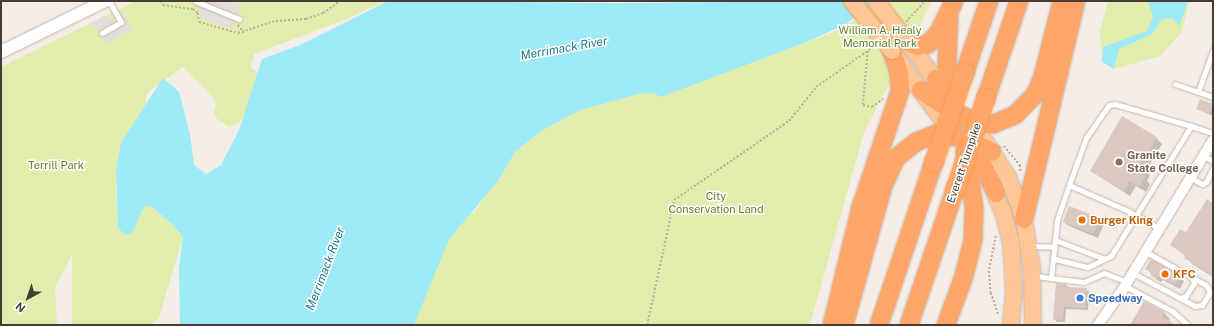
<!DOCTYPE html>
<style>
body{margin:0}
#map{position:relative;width:1214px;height:326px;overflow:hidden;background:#f5ede7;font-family:"Public Sans",sans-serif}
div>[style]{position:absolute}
.green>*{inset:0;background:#e1edac}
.parking>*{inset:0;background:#e3dedc}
.water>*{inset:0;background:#9deaf8}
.shadow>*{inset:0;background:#0003}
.building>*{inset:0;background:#dbc8be;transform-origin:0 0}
.path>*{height:1.5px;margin-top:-0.75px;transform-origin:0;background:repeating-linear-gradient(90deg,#c5a998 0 2px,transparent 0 4px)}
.roads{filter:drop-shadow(0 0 1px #c5b5ab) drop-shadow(0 0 1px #c5b5ab)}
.service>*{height:5px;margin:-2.5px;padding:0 2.5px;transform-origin:2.5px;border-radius:2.5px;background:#fff}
.minor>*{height:10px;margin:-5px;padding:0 5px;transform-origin:5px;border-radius:5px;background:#fff}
.tertiary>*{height:12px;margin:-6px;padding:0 6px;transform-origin:6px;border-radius:6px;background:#fff}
.primary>*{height:16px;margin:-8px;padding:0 8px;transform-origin:8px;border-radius:8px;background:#ffc696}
.motorway>*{height:18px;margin:-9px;padding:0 9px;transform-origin:9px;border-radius:9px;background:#ffa668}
.bridges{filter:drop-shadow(0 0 1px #f09c5a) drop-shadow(0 0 1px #f09c5a)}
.primary-bridge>*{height:16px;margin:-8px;padding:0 8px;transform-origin:8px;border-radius:8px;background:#ffc696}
.motorway-bridge>*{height:18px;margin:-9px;padding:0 9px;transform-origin:9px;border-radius:9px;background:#ffa668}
.dots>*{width:11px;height:11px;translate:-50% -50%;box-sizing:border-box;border:2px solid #fff;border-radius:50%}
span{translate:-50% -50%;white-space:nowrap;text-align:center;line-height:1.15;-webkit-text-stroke:3px #fff;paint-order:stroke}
.park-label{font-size:11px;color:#5f8122}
.education-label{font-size:11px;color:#785e54;font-weight:700}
.left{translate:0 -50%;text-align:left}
.street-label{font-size:11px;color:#493c35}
.food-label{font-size:11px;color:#c56008;font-weight:700}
.shop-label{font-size:11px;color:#366cbe;font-weight:700}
.water-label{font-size:12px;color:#1e7a8c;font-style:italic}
.frame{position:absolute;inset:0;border:2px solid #493c35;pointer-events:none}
.north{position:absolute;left:8px;top:278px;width:40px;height:40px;-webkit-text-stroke:3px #fff;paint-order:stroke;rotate:220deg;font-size:11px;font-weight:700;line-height:16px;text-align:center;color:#493c35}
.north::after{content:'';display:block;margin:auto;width:14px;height:18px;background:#493c35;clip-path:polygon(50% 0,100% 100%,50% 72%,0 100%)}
</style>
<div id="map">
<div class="green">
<div style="clip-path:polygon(136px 1px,386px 1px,344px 20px,254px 54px,251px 67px,262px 77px,240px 122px,229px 127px,217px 119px,214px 113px,216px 104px,212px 96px,183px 67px,149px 91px,146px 96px,146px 104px,121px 143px,116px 187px,118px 228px,133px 232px,141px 212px,146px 206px,151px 206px,172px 224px,183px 237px,159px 318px,151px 325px,72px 325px,72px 255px,55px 287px,57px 325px,1px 325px,1px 67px)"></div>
<div style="clip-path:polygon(884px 1px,932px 1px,864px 132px,810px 325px,407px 325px,418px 287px,462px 216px,475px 212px,509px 156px,553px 113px,619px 95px,677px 89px,837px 31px)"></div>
<div style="clip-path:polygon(1108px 1px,1189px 1px,1182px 32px,1160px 56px,1114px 69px,1102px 62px,1100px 31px)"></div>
</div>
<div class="parking">
<div style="clip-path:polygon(200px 1px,230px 1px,242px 5px,231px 28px,200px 18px)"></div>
<div style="clip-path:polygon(123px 14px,133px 28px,106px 44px,92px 23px,103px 16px,113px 19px)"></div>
</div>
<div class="water">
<div style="clip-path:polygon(388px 1px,613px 3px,878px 1px,846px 24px,809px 41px,661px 97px,654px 93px,639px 94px,580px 110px,539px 132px,515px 152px,498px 181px,449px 239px,414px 325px,180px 325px,179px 268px,183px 237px,172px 224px,151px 206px,146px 206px,141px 212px,133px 232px,126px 235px,118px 228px,116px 170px,121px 143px,146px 104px,163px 78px,179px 92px,190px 134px,194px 165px,206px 174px,221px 165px,239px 130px,262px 59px,300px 45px)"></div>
<div style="clip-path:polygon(1148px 1px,1186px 1px,1187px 5px,1179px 26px,1172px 18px,1162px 19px,1152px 34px,1119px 49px,1114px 69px,1102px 62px,1103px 47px,1147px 31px,1153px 17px)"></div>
</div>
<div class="shadow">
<div style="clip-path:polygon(1200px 101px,1213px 105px,1213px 116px,1198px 109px)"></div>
<div style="clip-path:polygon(1156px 138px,1162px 144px,1146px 171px,1150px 175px,1147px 181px,1150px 184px,1146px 192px,1136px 186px,1130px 196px,1091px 171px)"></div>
<div style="clip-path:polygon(1213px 204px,1213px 277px,1192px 264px,1187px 257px,1171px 245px,1186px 234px)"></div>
<div style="clip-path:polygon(1099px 219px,1104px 224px,1098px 238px,1069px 226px,1064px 222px)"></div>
<div style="clip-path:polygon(1147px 269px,1179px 276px,1184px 281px,1180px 289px,1163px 280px,1161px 282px,1157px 280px)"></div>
<div style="clip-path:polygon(1066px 285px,1069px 288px,1089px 291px,1088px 310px,1066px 309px,1065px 322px,1057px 322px,1054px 319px)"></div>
<div style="clip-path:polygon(1164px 313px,1170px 319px,1168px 322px,1174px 325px,1131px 325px)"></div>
</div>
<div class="building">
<div style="left:1200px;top:99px;width:14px;height:11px;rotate:21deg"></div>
<div style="clip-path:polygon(1122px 116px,1157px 137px,1140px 165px,1145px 169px,1141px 175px,1145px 177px,1139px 187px,1129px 181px,1124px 191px,1090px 171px)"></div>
<div style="clip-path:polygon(1207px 199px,1213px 203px,1213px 276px,1184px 258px,1186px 255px,1170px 245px,1180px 229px,1186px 232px)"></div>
<div style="left:1069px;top:206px;width:33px;height:17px;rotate:21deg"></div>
<div style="clip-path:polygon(1151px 259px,1180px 275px,1175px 285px,1158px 276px,1157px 279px,1151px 276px,1152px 273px,1145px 269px)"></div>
<div style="clip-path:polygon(1056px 283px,1066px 284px,1066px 287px,1087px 288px,1085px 308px,1064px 307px,1063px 320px,1053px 319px)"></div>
<div style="clip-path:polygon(1144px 301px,1165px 312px,1162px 317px,1176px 325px,1130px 325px)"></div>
</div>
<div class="path">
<div style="left:160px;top:1px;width:5px;rotate:53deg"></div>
<div style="left:163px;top:5px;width:30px;rotate:8deg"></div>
<div style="left:193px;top:9px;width:6px;rotate:39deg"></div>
<div style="left:198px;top:13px;width:9px;rotate:84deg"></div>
<div style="left:199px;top:22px;width:41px;rotate:15.8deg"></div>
<div style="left:238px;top:33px;width:40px;rotate:-18deg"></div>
<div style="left:276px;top:21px;width:30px;rotate:-4deg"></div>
<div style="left:306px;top:19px;width:18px;rotate:-19deg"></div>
<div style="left:323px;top:13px;width:21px;rotate:-35deg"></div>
<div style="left:906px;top:22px;width:28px;rotate:-48deg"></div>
<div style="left:238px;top:25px;width:10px;rotate:53deg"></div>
<div style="left:868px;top:51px;width:54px;rotate:95.3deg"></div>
<div style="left:863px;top:105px;width:9px;rotate:13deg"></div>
<div style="left:872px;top:107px;width:15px;rotate:-37deg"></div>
<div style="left:1004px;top:146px;width:25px;rotate:50deg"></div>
<div style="left:1020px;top:165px;width:7px;rotate:82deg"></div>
<div style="left:996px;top:236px;width:36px;rotate:101deg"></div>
<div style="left:989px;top:271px;width:22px;rotate:85deg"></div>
<div style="left:991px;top:293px;width:24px;rotate:71deg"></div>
<div style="left:647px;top:325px;width:128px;rotate:-77.8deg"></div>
<div style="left:674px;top:200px;width:140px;rotate:-34.5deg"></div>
<div style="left:789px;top:121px;width:43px;rotate:-51.5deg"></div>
<div style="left:816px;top:87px;width:70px;rotate:-35.1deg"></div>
</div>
<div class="roads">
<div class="service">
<div style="left:195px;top:1px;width:48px;rotate:22.2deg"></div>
<div style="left:102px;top:33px;width:22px;rotate:-30deg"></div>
<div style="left:121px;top:22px;width:24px;rotate:-120deg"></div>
<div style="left:1175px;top:84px;width:40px;rotate:18.9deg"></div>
<div style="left:1198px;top:92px;width:45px;rotate:-70.3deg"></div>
<div style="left:1204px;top:156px;width:10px;rotate:29deg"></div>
<div style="left:1191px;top:178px;width:13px;rotate:29deg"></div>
<div style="left:1202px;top:184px;width:4px;rotate:-27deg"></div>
<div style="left:1206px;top:182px;width:16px;rotate:-63deg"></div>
<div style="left:1069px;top:185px;width:50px;rotate:-70.1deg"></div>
<div style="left:1086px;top:138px;width:40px;rotate:-55.1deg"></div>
<div style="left:1109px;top:105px;width:6px;rotate:-9deg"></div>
<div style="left:1115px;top:104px;width:79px;rotate:16.1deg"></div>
<div style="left:1030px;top:246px;width:25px;rotate:2deg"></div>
<div style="left:1146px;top:252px;width:51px;rotate:29.1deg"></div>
<div style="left:1055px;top:259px;width:34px;rotate:14deg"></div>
<div style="left:1088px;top:267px;width:25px;rotate:-26deg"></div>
<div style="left:1111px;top:256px;width:153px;rotate:-58.4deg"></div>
<div style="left:1191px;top:126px;width:23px;rotate:18deg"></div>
<div style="left:1105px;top:259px;width:53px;rotate:-159.2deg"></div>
<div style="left:1055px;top:240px;width:20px;rotate:-84deg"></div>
<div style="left:1057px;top:220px;width:37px;rotate:-71deg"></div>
<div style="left:1069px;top:185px;width:64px;rotate:23.8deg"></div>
<div style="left:1128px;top:211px;width:37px;rotate:29deg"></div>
<div style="left:1133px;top:273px;width:53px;rotate:28deg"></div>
<div style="left:1180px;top:298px;width:17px;rotate:28deg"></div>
<div style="left:1195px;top:306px;width:7px;rotate:-8deg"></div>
<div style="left:1202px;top:305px;width:15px;rotate:-58deg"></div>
<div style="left:1210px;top:292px;width:8px;rotate:-120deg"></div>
<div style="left:1206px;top:285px;width:17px;rotate:-152deg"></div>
<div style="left:1191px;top:277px;width:7px;rotate:63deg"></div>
<div style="left:1194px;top:283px;width:15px;rotate:122deg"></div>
<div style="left:1186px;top:296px;width:6px;rotate:162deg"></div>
<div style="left:1035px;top:276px;width:49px;rotate:7deg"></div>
<div style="left:1084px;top:282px;width:22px;rotate:-24deg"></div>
<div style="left:1104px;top:273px;width:25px;rotate:21deg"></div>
<div style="left:1051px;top:278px;width:38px;rotate:-84deg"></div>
<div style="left:1125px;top:286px;width:53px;rotate:28deg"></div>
<div style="left:1172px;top:311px;width:21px;rotate:41deg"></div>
</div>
<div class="minor">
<div style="left:1098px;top:325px;width:47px;rotate:-55.3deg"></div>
<div style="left:1125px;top:286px;width:170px;rotate:-58.9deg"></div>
</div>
<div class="tertiary">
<div style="left:1px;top:52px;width:116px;rotate:-26.1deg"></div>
</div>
<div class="primary">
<div style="left:907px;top:41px;width:60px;rotate:53.1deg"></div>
<div style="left:895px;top:56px;width:97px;rotate:53.4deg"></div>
<div style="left:985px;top:141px;width:43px;rotate:57.4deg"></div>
<div style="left:1008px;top:177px;width:45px;rotate:69.1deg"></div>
<div style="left:1024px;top:219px;width:51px;rotate:80.9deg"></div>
<div style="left:1032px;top:269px;width:56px;rotate:89deg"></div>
<div style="left:990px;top:183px;width:32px;rotate:66deg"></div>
<div style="left:1003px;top:212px;width:30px;rotate:75deg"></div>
<div style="left:1011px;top:241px;width:50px;rotate:86.6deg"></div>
<div style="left:1014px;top:291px;width:34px;rotate:95deg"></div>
</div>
<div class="motorway">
<div style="left:949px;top:15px;width:49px;rotate:92.3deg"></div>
<div style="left:947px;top:64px;width:35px;rotate:82deg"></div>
<div style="left:907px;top:41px;width:12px;rotate:24deg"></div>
<div style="left:918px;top:46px;width:10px;rotate:-11deg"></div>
<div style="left:928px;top:44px;width:16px;rotate:-47deg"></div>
<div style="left:939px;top:32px;width:34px;rotate:-64deg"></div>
<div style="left:965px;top:72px;width:75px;rotate:-71.3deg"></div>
<div style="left:936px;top:79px;width:48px;rotate:66.6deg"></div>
<div style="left:921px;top:90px;width:34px;rotate:34deg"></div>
<div style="left:949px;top:109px;width:31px;rotate:27deg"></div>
<div style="left:977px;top:123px;width:16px;rotate:4deg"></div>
<div style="left:993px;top:124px;width:24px;rotate:-22deg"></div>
<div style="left:1015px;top:115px;width:30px;rotate:-46deg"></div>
<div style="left:1036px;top:93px;width:18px;rotate:-68deg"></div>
<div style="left:1043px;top:76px;width:77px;rotate:-75.8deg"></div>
<div style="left:986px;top:98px;width:102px;rotate:-71.2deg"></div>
<div style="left:970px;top:139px;width:60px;rotate:64.3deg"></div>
<div style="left:1024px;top:219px;width:224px;rotate:-76.6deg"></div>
<div style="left:832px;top:325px;width:122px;rotate:-76.2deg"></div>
<div style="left:861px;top:207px;width:122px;rotate:-71.4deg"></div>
<div style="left:900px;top:91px;width:18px;rotate:-93deg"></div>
<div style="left:899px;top:73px;width:23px;rotate:-108deg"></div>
<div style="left:844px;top:325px;width:144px;rotate:-74.3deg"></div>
<div style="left:883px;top:186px;width:31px;rotate:-65deg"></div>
<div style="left:896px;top:158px;width:26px;rotate:-39deg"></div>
<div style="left:916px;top:142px;width:22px;rotate:-22deg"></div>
<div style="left:936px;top:134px;width:25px;rotate:9deg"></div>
<div style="left:961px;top:138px;width:34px;rotate:24deg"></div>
<div style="left:879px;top:325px;width:172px;rotate:-71.4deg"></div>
<div style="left:909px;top:325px;width:143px;rotate:-71.2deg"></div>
<div style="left:946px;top:325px;width:52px;rotate:-69.8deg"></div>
<div style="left:964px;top:276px;width:38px;rotate:-76deg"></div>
<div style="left:973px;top:239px;width:32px;rotate:-88deg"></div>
<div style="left:974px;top:207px;width:57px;rotate:-99.1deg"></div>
</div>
</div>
<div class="bridges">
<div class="primary-bridge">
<div style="left:852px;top:1px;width:64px;rotate:51.3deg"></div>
<div style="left:876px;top:1px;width:51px;rotate:52.2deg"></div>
</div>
<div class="motorway-bridge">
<div style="left:934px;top:162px;width:95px;rotate:-71deg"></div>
<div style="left:955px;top:190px;width:97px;rotate:-71.4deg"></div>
</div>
</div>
<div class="dots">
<div style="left:1119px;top:162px;background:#8d6e63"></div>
<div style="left:1082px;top:220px;background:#e8710a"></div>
<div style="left:1165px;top:274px;background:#e8710a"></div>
<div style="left:1080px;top:298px;background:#3f7fe0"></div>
</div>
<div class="park-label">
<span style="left:880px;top:37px">William A. Healy<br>Memorial Park</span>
<span style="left:56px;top:165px">Terrill Park</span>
<span style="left:716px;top:203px">City<br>Conservation Land</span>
</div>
<div class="education-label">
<span class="left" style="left:1127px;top:162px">Granite<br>State College</span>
</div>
<div class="street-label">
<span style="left:964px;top:163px;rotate:-71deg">Everett Turnpike</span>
</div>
<div class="food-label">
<span class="left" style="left:1090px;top:220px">Burger King</span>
<span class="left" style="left:1173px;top:274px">KFC</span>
</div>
<div class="shop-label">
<span class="left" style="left:1088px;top:298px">Speedway</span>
</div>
<div class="water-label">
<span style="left:564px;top:49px;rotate:-10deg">Merrimack River</span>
<span style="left:326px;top:269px;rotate:-69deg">Merrimack River</span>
</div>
<div class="frame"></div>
<div class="north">N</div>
</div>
